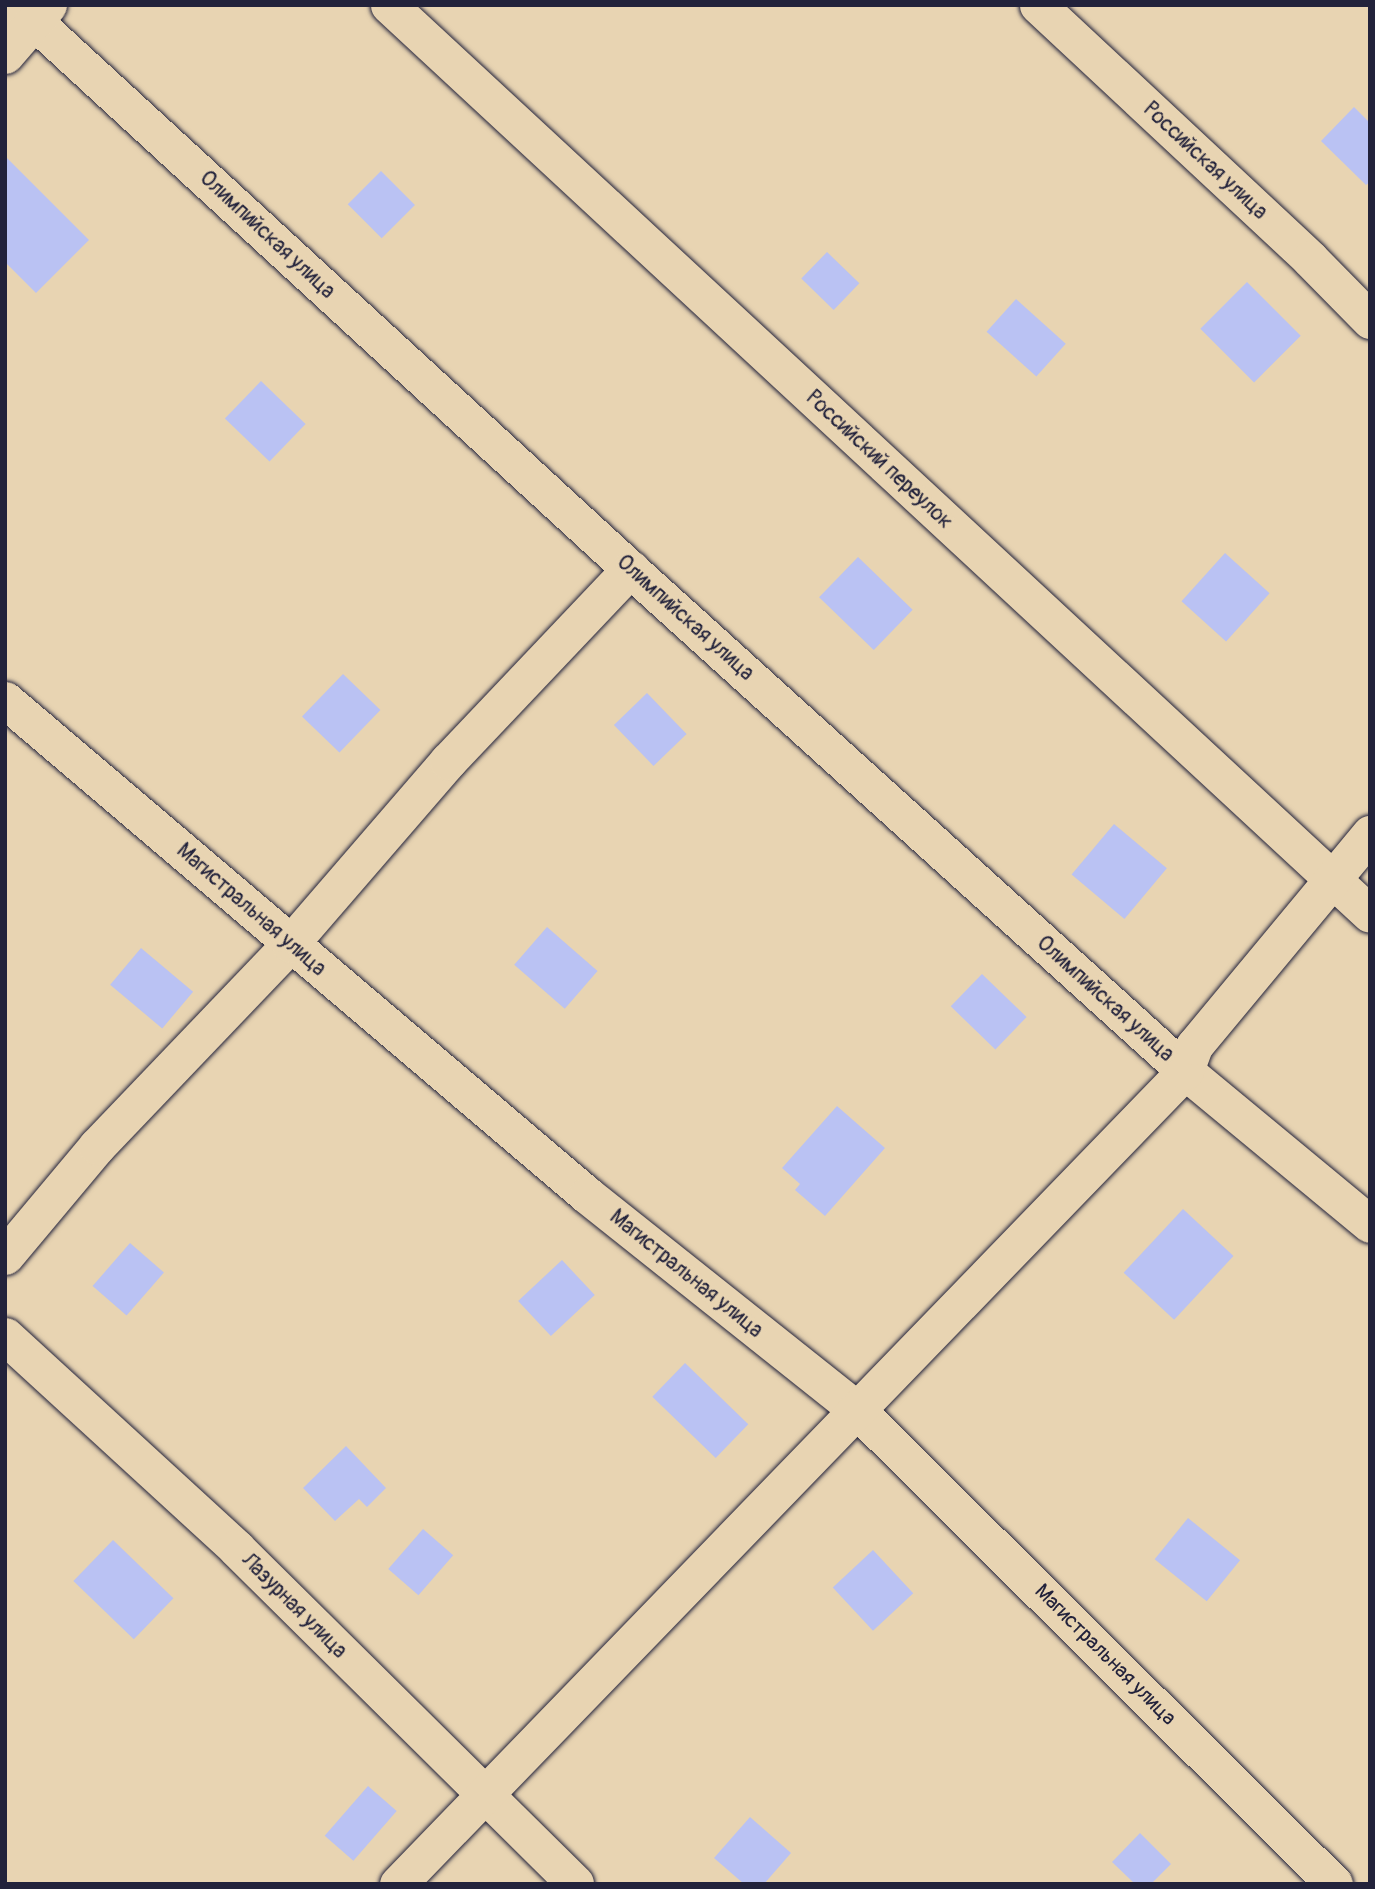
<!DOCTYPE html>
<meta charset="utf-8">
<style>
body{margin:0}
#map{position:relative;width:1375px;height:1889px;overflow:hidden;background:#e8d4b2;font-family:Pangolin,sans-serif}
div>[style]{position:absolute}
.building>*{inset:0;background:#bac2f3;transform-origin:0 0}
.roads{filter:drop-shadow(0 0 2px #22223b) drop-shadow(0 0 2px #22223b)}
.street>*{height:37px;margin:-18.5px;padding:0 18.5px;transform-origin:18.5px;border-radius:18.5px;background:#e8d4b2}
span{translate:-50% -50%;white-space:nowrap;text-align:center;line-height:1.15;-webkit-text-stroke:7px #e8d4b2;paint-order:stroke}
.street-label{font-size:21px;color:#22223b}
.frame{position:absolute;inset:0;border:7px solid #22223b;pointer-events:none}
</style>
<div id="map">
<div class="building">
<div style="clip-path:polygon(1354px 107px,1370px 123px,1370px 182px,1366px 185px,1321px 141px)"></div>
<div style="clip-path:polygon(5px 156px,89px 240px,36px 293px,5px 262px)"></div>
<div style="left:381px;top:171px;width:48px;height:47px;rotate:45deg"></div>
<div style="left:827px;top:252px;width:45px;height:37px;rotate:44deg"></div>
<div style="left:1247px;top:282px;width:76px;height:66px;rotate:45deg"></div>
<div style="left:1016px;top:299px;width:67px;height:44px;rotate:42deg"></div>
<div style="left:261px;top:381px;width:62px;height:52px;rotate:44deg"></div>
<div style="left:1225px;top:553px;width:60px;height:65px;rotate:42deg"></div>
<div style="left:858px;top:557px;width:76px;height:56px;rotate:44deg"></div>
<div style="left:343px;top:674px;width:52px;height:59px;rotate:44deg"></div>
<div style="left:647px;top:693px;width:57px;height:46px;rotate:46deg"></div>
<div style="left:1114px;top:824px;width:69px;height:66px;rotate:40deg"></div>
<div style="left:547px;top:927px;width:67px;height:50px;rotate:41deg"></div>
<div style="left:141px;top:948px;width:68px;height:48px;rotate:40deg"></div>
<div style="left:982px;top:974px;width:62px;height:45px;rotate:44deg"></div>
<div style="clip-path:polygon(837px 1106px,885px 1148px,825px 1216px,795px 1190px,800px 1184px,782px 1168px)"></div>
<div style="left:1183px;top:1209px;width:69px;height:87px;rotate:43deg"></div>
<div style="left:130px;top:1243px;width:45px;height:57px;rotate:41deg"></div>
<div style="left:562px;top:1260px;width:48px;height:60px;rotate:47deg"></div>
<div style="left:685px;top:1363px;width:88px;height:47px;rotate:44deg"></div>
<div style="clip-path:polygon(346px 1446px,386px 1488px,367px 1507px,359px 1499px,335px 1521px,303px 1488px)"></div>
<div style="left:1188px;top:1518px;width:67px;height:53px;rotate:39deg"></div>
<div style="left:423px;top:1529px;width:40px;height:53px;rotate:41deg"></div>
<div style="left:113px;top:1540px;width:84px;height:57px;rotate:44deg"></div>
<div style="left:873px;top:1550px;width:59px;height:55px;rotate:47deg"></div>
<div style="left:368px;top:1786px;width:38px;height:66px;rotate:41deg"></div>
<div style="clip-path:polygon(750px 1817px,791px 1853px,764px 1884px,744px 1884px,714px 1858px)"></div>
<div style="clip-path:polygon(1140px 1833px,1171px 1864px,1151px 1884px,1135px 1884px,1112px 1862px)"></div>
</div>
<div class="roads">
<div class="street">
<div style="left:389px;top:5px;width:1337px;rotate:42.82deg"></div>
<div style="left:1038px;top:5px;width:372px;rotate:43deg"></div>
<div style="left:1310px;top:259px;width:86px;rotate:45.5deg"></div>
<div style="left:5px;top:10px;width:34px;rotate:23deg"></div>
<div style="left:36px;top:23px;width:807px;rotate:42.59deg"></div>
<div style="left:630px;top:569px;width:748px;rotate:42.13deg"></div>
<div style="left:1185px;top:1071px;width:240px;rotate:39.6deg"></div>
<div style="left:5px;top:55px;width:66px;rotate:-49.3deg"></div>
<div style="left:5px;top:700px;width:764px;rotate:40.38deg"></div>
<div style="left:587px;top:1195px;width:344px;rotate:38.5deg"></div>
<div style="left:856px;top:1409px;width:674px;rotate:44.82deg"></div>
<div style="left:5px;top:1256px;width:143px;rotate:-50.1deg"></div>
<div style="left:97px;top:1146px;width:279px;rotate:-46.3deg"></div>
<div style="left:290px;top:944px;width:242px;rotate:-49.2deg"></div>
<div style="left:448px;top:761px;width:265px;rotate:-46.5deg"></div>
<div style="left:5px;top:1336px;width:314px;rotate:42.5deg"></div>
<div style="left:236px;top:1548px;width:477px;rotate:44.7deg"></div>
<div style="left:398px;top:1884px;width:1132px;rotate:-45.93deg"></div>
<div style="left:1185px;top:1071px;width:27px;rotate:-70deg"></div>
<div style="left:1194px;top:1046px;width:276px;rotate:-50.3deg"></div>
</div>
</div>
<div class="street-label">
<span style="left:1205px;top:161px;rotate:43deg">Российская улица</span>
<span style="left:267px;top:235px;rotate:43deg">Олимпийская улица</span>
<span style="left:879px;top:460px;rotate:43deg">Российский переулок</span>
<span style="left:685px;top:618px;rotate:42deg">Олимпийская улица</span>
<span style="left:251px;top:910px;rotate:41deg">Магистральная улица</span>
<span style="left:1105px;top:999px;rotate:42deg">Олимпийская улица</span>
<span style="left:686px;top:1274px;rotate:39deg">Магистральная улица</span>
<span style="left:294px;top:1606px;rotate:45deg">Лазурная улица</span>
<span style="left:1105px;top:1655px;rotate:45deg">Магистральная улица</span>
</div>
<div class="frame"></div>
</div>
